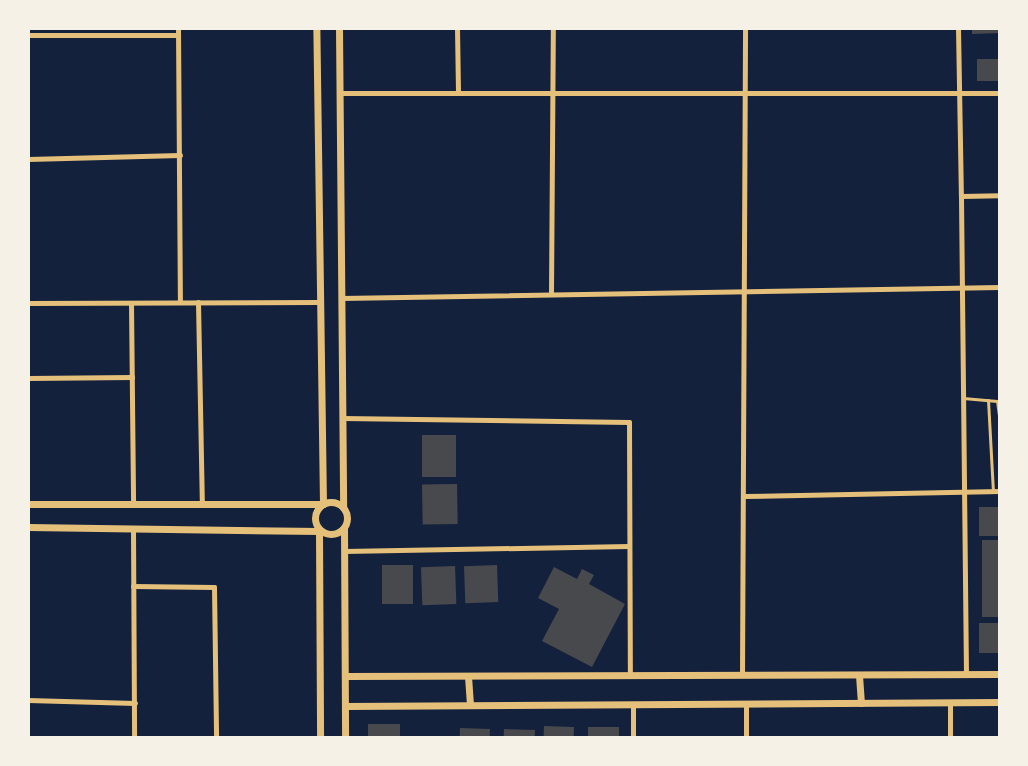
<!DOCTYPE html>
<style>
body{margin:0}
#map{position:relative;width:1028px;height:766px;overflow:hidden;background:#14213d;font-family:"DM Sans",sans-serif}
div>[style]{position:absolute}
.building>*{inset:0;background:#48494c;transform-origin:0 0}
.service>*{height:3px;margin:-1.5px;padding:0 1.5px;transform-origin:1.5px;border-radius:1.5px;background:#e5c07b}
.minor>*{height:5px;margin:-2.5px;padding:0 2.5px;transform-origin:2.5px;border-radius:2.5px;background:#e5c07b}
.tertiary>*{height:7px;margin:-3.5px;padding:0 3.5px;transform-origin:3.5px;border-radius:3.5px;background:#e5c07b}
.tertiary>.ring{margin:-3.5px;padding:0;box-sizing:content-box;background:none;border:7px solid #e5c07b;border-radius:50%}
span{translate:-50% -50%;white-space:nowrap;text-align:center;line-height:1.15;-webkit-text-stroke:5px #f6f1e7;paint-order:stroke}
.frame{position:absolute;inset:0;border:30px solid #f6f1e7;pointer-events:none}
</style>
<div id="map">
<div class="building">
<div style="clip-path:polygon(972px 28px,1000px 28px,1000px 33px,972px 34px)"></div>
<div style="left:1000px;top:59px;width:22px;height:23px;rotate:90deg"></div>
<div style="left:422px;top:435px;width:34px;height:42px"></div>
<div style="left:457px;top:484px;width:40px;height:35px;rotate:89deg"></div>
<div style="left:979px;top:507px;width:21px;height:29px"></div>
<div style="left:1000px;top:540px;width:77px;height:18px;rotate:90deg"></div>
<div style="left:382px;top:565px;width:31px;height:39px"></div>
<div style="left:497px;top:565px;width:37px;height:33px;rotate:88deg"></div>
<div style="left:455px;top:566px;width:38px;height:34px;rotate:88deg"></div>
<div style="clip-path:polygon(554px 567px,577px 579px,582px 569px,594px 575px,589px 584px,625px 604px,592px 667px,542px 641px,559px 609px,538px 598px)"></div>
<div style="left:979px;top:623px;width:21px;height:30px"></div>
<div style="left:368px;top:724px;width:32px;height:14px"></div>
<div style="left:544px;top:726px;width:30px;height:12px;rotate:2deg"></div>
<div style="left:588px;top:727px;width:31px;height:11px"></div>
<div style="left:460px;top:728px;width:30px;height:10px;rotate:2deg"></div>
<div style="left:504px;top:729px;width:31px;height:9px;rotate:2deg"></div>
</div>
<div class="service">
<div style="left:963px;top:398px;width:34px;rotate:5deg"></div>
<div style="left:997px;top:401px;width:22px;rotate:82deg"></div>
<div style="left:988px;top:400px;width:91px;rotate:86.9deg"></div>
</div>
<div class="minor">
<div style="left:178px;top:28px;width:274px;rotate:89.6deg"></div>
<div style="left:457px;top:28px;width:65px;rotate:89.1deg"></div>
<div style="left:958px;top:28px;width:168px;rotate:89deg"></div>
<div style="left:28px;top:35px;width:150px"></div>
<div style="left:340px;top:93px;width:660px"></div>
<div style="left:28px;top:159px;width:152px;rotate:-1.5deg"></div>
<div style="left:551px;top:294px;width:266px;rotate:-89.6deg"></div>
<div style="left:341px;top:298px;width:659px;rotate:-0.96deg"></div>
<div style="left:198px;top:302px;width:202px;rotate:88.9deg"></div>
<div style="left:28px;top:303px;width:292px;rotate:-0.2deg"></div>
<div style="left:131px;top:303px;width:201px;rotate:89.4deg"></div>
<div style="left:28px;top:378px;width:104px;rotate:-0.6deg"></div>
<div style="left:342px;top:418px;width:287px;rotate:0.8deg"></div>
<div style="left:629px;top:422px;width:253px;rotate:89.8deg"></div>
<div style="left:744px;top:496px;width:256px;rotate:-1.1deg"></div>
<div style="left:133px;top:529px;width:209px;rotate:89.7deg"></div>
<div style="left:344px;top:551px;width:285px;rotate:-1deg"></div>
<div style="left:133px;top:586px;width:81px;rotate:0.7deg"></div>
<div style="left:214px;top:587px;width:151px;rotate:89.2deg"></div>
<div style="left:742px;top:675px;width:647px;rotate:-89.73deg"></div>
<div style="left:966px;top:675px;width:479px;rotate:-90.6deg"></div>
<div style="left:961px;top:196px;width:39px;rotate:-1deg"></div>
<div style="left:28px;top:700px;width:107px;rotate:1.6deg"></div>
<div style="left:950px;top:702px;width:36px;rotate:90deg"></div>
<div style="left:746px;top:703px;width:35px;rotate:90deg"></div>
<div style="left:633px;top:738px;width:34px;rotate:-90deg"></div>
</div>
<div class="tertiary">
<div style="left:339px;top:28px;width:479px;rotate:89.5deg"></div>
<div class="ring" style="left:315px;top:502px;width:25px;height:25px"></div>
<div style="left:28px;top:504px;width:295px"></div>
<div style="left:323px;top:504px;width:476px;rotate:-90.8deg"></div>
<div style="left:28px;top:527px;width:291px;rotate:0.8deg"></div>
<div style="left:319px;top:531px;width:207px;rotate:89.7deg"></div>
<div style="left:344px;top:528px;width:210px;rotate:89.7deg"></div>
<div style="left:859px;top:675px;width:28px;rotate:86deg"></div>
<div style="left:345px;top:676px;width:655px;rotate:-0.17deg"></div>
<div style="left:468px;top:676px;width:29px;rotate:86deg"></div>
<div style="left:345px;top:706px;width:655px;rotate:-0.35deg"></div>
</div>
<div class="frame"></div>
</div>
